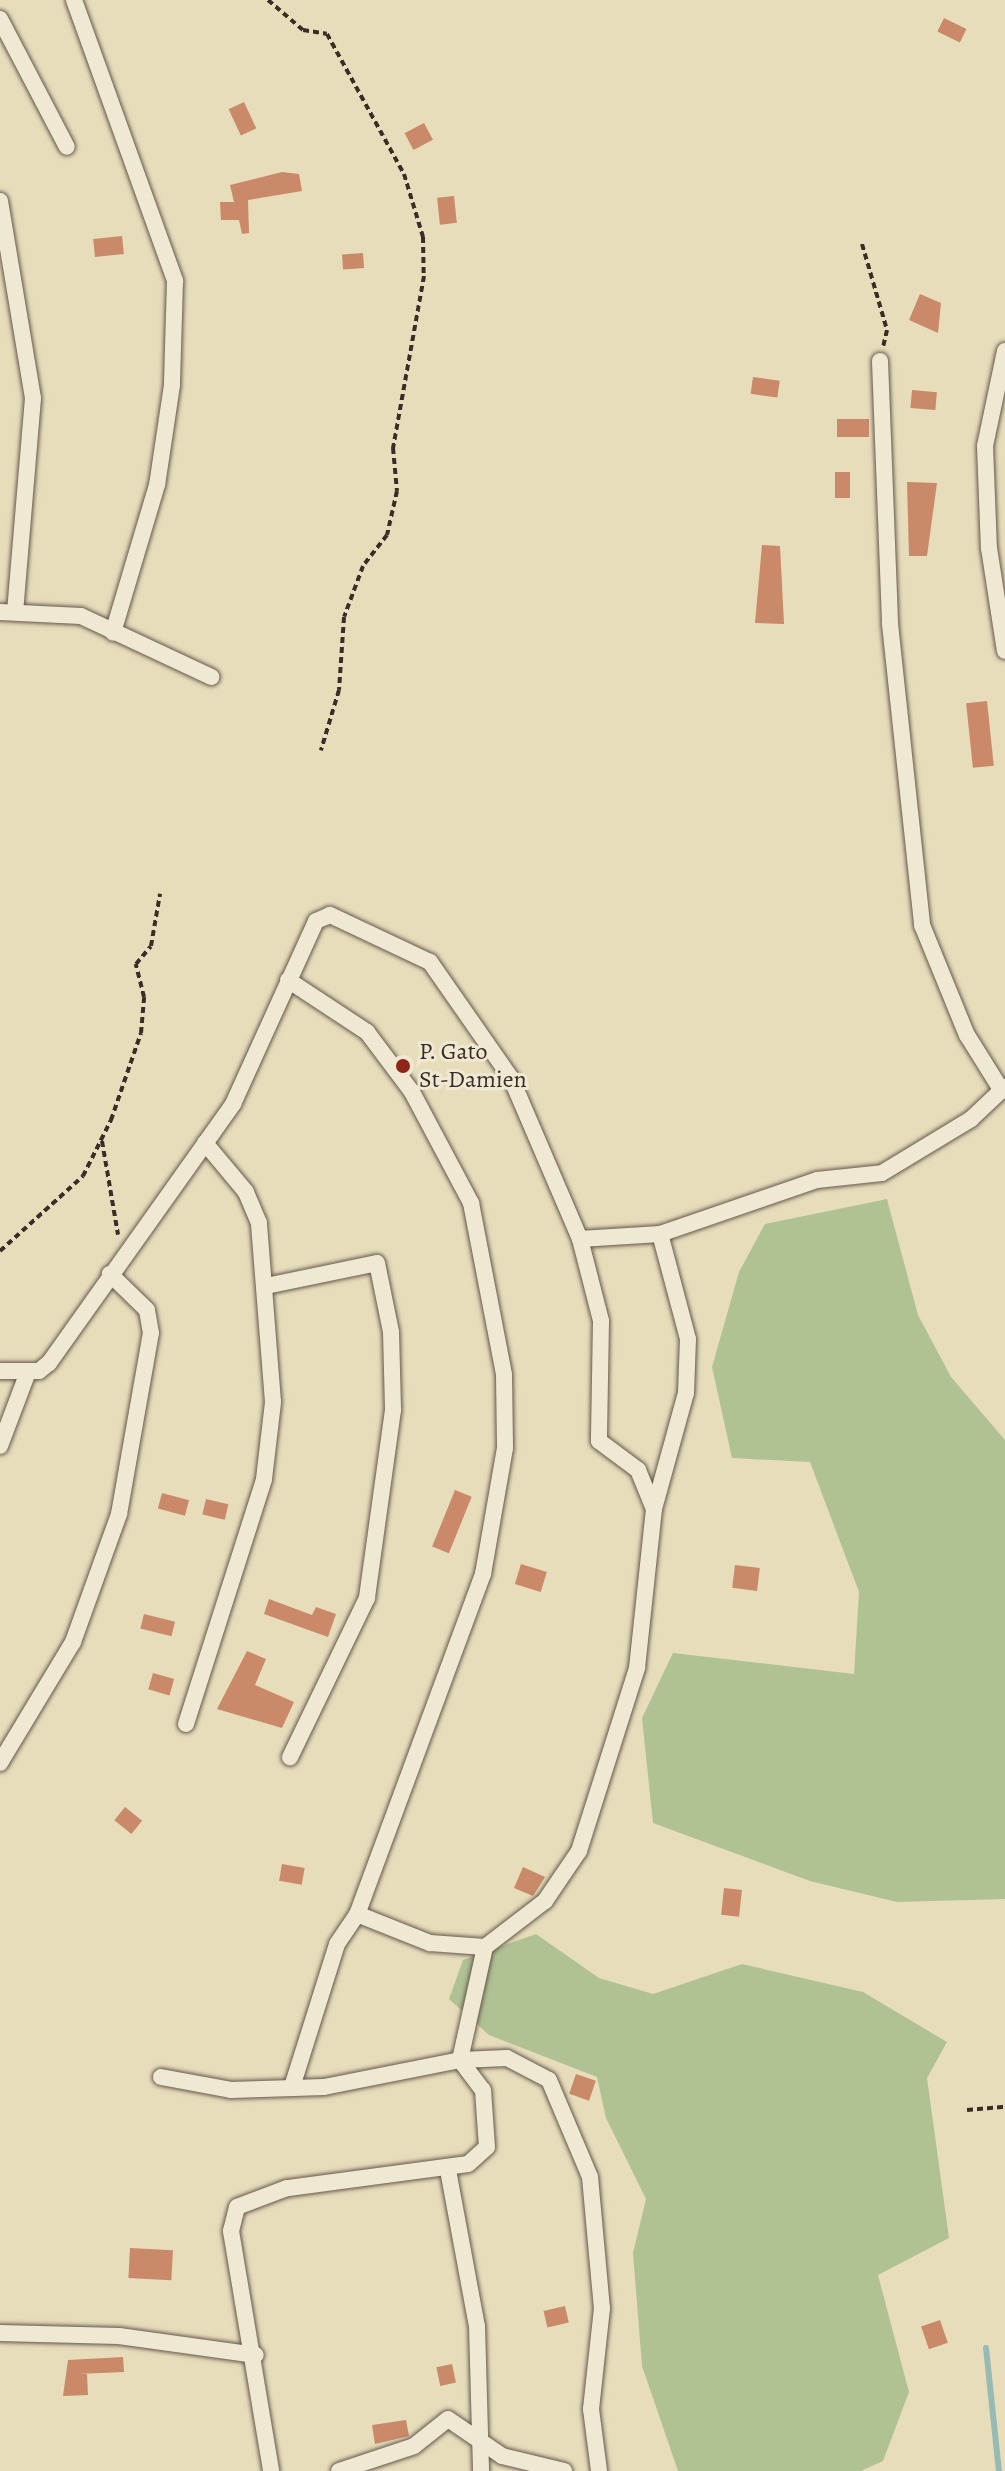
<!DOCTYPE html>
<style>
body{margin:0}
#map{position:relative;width:1005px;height:2471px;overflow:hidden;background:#e7ddbb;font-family:Alegreya,serif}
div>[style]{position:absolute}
.green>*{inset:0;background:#b0c294}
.stream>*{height:6px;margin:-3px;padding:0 3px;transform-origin:3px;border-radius:3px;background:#97bbb4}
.building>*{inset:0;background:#ca8968;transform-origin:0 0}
.path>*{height:4px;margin-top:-2px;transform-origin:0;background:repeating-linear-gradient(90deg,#3a2c27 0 6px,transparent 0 10px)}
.roads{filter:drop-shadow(0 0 2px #65584c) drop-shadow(0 0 2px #65584c)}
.street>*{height:16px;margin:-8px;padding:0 8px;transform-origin:8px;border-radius:8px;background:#efe9d3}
.dots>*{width:22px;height:22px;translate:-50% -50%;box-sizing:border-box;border:4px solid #efe9d3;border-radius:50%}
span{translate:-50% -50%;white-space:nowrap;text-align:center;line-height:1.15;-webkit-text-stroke:6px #efe9d3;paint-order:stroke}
.poi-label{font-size:24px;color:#3a2c27}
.left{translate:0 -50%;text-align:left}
</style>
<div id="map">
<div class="green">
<div style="clip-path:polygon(887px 1199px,918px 1315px,951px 1377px,1005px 1440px,1005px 1899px,897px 1902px,810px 1881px,653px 1823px,642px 1718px,673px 1653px,854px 1674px,859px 1592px,810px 1462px,732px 1458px,712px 1367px,739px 1272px,765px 1224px)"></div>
<div style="clip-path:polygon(536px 1934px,599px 1978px,653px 1994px,742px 1964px,863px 1992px,947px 2042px,927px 2078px,949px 2238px,878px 2275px,909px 2392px,883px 2461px,861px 2471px,678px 2471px,642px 2366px,633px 2253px,646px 2199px,606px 2118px,597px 2077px,489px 2035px,449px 1999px,463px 1960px)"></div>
</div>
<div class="stream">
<div style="left:986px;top:2348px;width:124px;rotate:84deg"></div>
</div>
<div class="building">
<div style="left:944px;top:18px;width:25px;height:15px;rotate:26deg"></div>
<div style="left:244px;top:102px;width:29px;height:17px;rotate:65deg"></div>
<div style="left:424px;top:123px;width:19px;height:22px;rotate:62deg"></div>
<div style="clip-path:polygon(282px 172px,299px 174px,302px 191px,248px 200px,249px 233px,242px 234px,239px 220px,221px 220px,220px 202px,234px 202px,230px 185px)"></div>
<div style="left:454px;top:196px;width:27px;height:17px;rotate:84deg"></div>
<div style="left:122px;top:236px;width:18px;height:29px;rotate:84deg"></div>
<div style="left:363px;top:253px;width:15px;height:21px;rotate:86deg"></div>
<div style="clip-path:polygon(920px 294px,941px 303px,938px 333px,909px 320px)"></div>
<div style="left:753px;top:377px;width:27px;height:17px;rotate:8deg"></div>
<div style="left:912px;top:390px;width:25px;height:18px;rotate:5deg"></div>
<div style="left:869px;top:419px;width:18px;height:32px;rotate:90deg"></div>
<div style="left:850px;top:472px;width:26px;height:15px;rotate:90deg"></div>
<div style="clip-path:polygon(907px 482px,937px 483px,927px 556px,909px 556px)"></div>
<div style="clip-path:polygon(762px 545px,780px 546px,784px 624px,755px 623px)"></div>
<div style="left:987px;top:701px;width:65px;height:21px;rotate:84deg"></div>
<div style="left:455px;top:1490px;width:18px;height:61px;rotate:22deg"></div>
<div style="left:162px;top:1493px;width:28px;height:16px;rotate:15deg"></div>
<div style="left:206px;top:1499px;width:23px;height:16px;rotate:13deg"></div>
<div style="left:521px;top:1564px;width:27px;height:21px;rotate:17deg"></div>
<div style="left:735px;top:1565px;width:25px;height:23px;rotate:7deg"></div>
<div style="clip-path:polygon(269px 1599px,312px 1615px,316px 1607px,336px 1614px,328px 1637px,264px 1614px)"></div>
<div style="left:144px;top:1614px;width:32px;height:15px;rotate:14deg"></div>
<div style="clip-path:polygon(247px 1651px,266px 1659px,255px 1685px,294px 1702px,282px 1728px,217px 1709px)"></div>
<div style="left:153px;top:1673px;width:22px;height:17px;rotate:16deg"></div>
<div style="left:125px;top:1807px;width:22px;height:17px;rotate:39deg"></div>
<div style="left:282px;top:1864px;width:23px;height:17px;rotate:10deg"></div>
<div style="clip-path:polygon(523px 1867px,545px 1877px,533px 1896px,514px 1888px)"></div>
<div style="left:724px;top:1888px;width:18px;height:27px;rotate:6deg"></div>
<div style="left:576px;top:2074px;width:21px;height:21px;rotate:19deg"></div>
<div style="left:130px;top:2248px;width:43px;height:30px;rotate:3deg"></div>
<div style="left:565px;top:2306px;width:17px;height:22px;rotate:77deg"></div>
<div style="left:940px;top:2320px;width:24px;height:20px;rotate:71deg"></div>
<div style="clip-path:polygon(123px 2357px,124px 2372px,77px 2374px,87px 2374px,88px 2395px,63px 2396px,68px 2360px)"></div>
<div style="left:452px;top:2364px;width:19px;height:16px;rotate:78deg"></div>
<div style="clip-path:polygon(406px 2420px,409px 2436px,375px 2444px,372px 2425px)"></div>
</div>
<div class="path">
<div style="left:268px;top:0;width:46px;rotate:40.6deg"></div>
<div style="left:303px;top:30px;width:24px;rotate:9deg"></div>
<div style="left:327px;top:34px;width:160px;rotate:61.2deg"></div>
<div style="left:404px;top:174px;width:66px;rotate:73.2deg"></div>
<div style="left:423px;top:237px;width:39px;rotate:89deg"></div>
<div style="left:424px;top:276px;width:175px;rotate:100.2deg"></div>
<div style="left:393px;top:448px;width:43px;rotate:84.7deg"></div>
<div style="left:397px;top:491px;width:45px;rotate:102.8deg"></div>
<div style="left:387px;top:535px;width:39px;rotate:128deg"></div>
<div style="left:363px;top:566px;width:54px;rotate:110.4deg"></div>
<div style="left:344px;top:617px;width:73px;rotate:93.9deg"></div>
<div style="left:339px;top:690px;width:63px;rotate:106.7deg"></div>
<div style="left:862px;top:244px;width:90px;rotate:73.8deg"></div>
<div style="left:887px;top:330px;width:17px;rotate:103deg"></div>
<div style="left:102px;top:1141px;width:95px;rotate:80.3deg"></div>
<div style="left:0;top:1251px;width:112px;rotate:-42.1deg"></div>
<div style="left:83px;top:1176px;width:63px;rotate:-63.4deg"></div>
<div style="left:111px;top:1120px;width:92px;rotate:-71deg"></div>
<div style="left:141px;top:1033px;width:36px;rotate:-85deg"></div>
<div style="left:144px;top:997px;width:34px;rotate:-104deg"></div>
<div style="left:136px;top:964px;width:23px;rotate:-50deg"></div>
<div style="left:151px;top:946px;width:53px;rotate:-80.2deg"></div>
<div style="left:967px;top:2110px;width:38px;rotate:-5deg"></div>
</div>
<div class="roads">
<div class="street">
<div style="left:74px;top:0;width:299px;rotate:70.2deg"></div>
<div style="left:175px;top:281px;width:104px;rotate:91.7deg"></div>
<div style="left:172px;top:385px;width:101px;rotate:98.5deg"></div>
<div style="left:157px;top:485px;width:154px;rotate:106.6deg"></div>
<div style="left:0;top:19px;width:144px;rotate:62.4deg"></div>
<div style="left:0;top:201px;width:200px;rotate:80.5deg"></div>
<div style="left:33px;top:398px;width:215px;rotate:94.8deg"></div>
<div style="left:1005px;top:351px;width:97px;rotate:101.9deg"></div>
<div style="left:985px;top:446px;width:102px;rotate:87.8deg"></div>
<div style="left:989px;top:548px;width:104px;rotate:81.2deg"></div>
<div style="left:880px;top:361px;width:263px;rotate:87.8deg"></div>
<div style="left:890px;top:624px;width:303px;rotate:83.9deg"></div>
<div style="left:922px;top:925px;width:119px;rotate:67.8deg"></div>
<div style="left:967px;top:1035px;width:66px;rotate:58deg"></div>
<div style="left:0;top:612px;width:81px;rotate:2.8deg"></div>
<div style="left:81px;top:616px;width:144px;rotate:25.1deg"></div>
<div style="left:288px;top:980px;width:95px;rotate:33.4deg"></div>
<div style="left:367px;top:1032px;width:75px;rotate:53.1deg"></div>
<div style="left:412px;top:1092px;width:126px;rotate:62deg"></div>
<div style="left:471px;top:1203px;width:175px;rotate:79.1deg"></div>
<div style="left:504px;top:1375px;width:73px;rotate:89.2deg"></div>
<div style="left:505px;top:1448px;width:128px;rotate:99.9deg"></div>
<div style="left:483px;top:1574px;width:363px;rotate:110.3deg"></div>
<div style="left:580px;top:1239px;width:80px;rotate:-3.6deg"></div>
<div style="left:660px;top:1234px;width:166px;rotate:-19deg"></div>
<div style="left:817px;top:1180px;width:65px;rotate:-6.1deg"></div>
<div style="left:882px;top:1173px;width:104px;rotate:-31.2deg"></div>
<div style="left:971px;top:1119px;width:47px;rotate:-43.3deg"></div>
<div style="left:266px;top:1286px;width:113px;rotate:-11.7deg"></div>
<div style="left:377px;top:1263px;width:70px;rotate:78.5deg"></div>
<div style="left:391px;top:1332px;width:78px;rotate:88.5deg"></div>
<div style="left:393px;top:1410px;width:190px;rotate:97.9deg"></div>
<div style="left:367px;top:1598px;width:177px;rotate:115.8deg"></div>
<div style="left:0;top:1371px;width:39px"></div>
<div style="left:39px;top:1371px;width:13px;rotate:-39deg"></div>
<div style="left:49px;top:1363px;width:318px;rotate:-54.6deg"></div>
<div style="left:233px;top:1104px;width:201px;rotate:-65.6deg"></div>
<div style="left:316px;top:921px;width:15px;rotate:-23deg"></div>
<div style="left:330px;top:915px;width:110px;rotate:25.2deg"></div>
<div style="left:430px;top:962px;width:141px;rotate:55.1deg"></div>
<div style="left:511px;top:1078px;width:175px;rotate:66.8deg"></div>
<div style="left:580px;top:1239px;width:85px;rotate:75.6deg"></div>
<div style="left:601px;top:1321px;width:120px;rotate:91deg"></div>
<div style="left:599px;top:1441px;width:49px;rotate:36.6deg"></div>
<div style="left:638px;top:1470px;width:42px;rotate:67.7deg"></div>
<div style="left:0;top:1446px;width:79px;rotate:-69.3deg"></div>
<div style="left:186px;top:1724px;width:257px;rotate:-72.3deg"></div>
<div style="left:264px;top:1479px;width:78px;rotate:-83.3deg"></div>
<div style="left:273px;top:1402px;width:180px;rotate:-94.5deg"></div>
<div style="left:259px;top:1223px;width:34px;rotate:-113deg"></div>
<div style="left:246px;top:1192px;width:64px;rotate:-129.9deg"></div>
<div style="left:0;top:1763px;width:141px;rotate:-58.9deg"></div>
<div style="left:73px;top:1642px;width:136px;rotate:-70.2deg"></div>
<div style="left:119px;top:1514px;width:184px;rotate:-80deg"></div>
<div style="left:151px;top:1333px;width:23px;rotate:-100deg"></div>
<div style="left:147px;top:1310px;width:52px;rotate:-135.8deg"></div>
<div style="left:485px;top:1947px;width:116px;rotate:102.5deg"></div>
<div style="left:460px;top:2060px;width:47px;rotate:-2.4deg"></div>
<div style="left:507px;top:2058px;width:47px;rotate:27.6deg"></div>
<div style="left:549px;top:2080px;width:105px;rotate:67.1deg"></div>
<div style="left:590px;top:2177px;width:132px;rotate:84.8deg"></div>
<div style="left:602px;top:2308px;width:102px;rotate:96.2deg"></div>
<div style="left:591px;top:2409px;width:63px;rotate:82.6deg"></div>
<div style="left:161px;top:2077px;width:71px;rotate:10.5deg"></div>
<div style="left:231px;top:2090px;width:93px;rotate:-1.8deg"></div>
<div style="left:324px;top:2087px;width:139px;rotate:-11.2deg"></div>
<div style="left:460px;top:2060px;width:38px;rotate:53deg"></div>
<div style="left:483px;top:2090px;width:57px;rotate:86deg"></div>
<div style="left:487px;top:2147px;width:25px;rotate:138deg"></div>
<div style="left:468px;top:2164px;width:183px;rotate:172.4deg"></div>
<div style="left:287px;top:2188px;width:53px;rotate:159.2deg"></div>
<div style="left:237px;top:2207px;width:25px;rotate:104deg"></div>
<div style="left:231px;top:2231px;width:243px;rotate:80.5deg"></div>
<div style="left:292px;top:2087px;width:150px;rotate:-72.5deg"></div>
<div style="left:337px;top:1944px;width:36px;rotate:-56deg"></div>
<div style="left:357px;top:1914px;width:79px;rotate:21.7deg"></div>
<div style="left:430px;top:1943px;width:55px;rotate:4.2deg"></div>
<div style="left:485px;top:1947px;width:76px;rotate:-37.5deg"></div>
<div style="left:545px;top:1901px;width:60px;rotate:-55.8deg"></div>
<div style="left:579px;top:1851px;width:192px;rotate:-72.4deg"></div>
<div style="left:637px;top:1668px;width:160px;rotate:-83.9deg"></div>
<div style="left:654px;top:1509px;width:120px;rotate:-74.6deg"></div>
<div style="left:686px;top:1393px;width:54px;rotate:-87.9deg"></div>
<div style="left:688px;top:1339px;width:109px;rotate:-104.9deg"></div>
<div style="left:448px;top:2170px;width:159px;rotate:79.5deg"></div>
<div style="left:477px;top:2326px;width:145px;rotate:88.4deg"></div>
<div style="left:0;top:2333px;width:119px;rotate:1.4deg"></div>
<div style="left:119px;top:2336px;width:138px;rotate:7.9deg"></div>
<div style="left:339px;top:2471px;width:79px;rotate:-18.4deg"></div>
<div style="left:414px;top:2446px;width:43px;rotate:-38.5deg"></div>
<div style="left:448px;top:2419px;width:65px;rotate:34.4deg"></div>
<div style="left:502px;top:2456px;width:64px;rotate:13.6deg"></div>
</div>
</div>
<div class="dots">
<div style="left:403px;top:1066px;background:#8f2418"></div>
</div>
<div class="poi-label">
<span class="left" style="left:419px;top:1066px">P. Gato<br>St-Damien</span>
</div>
</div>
